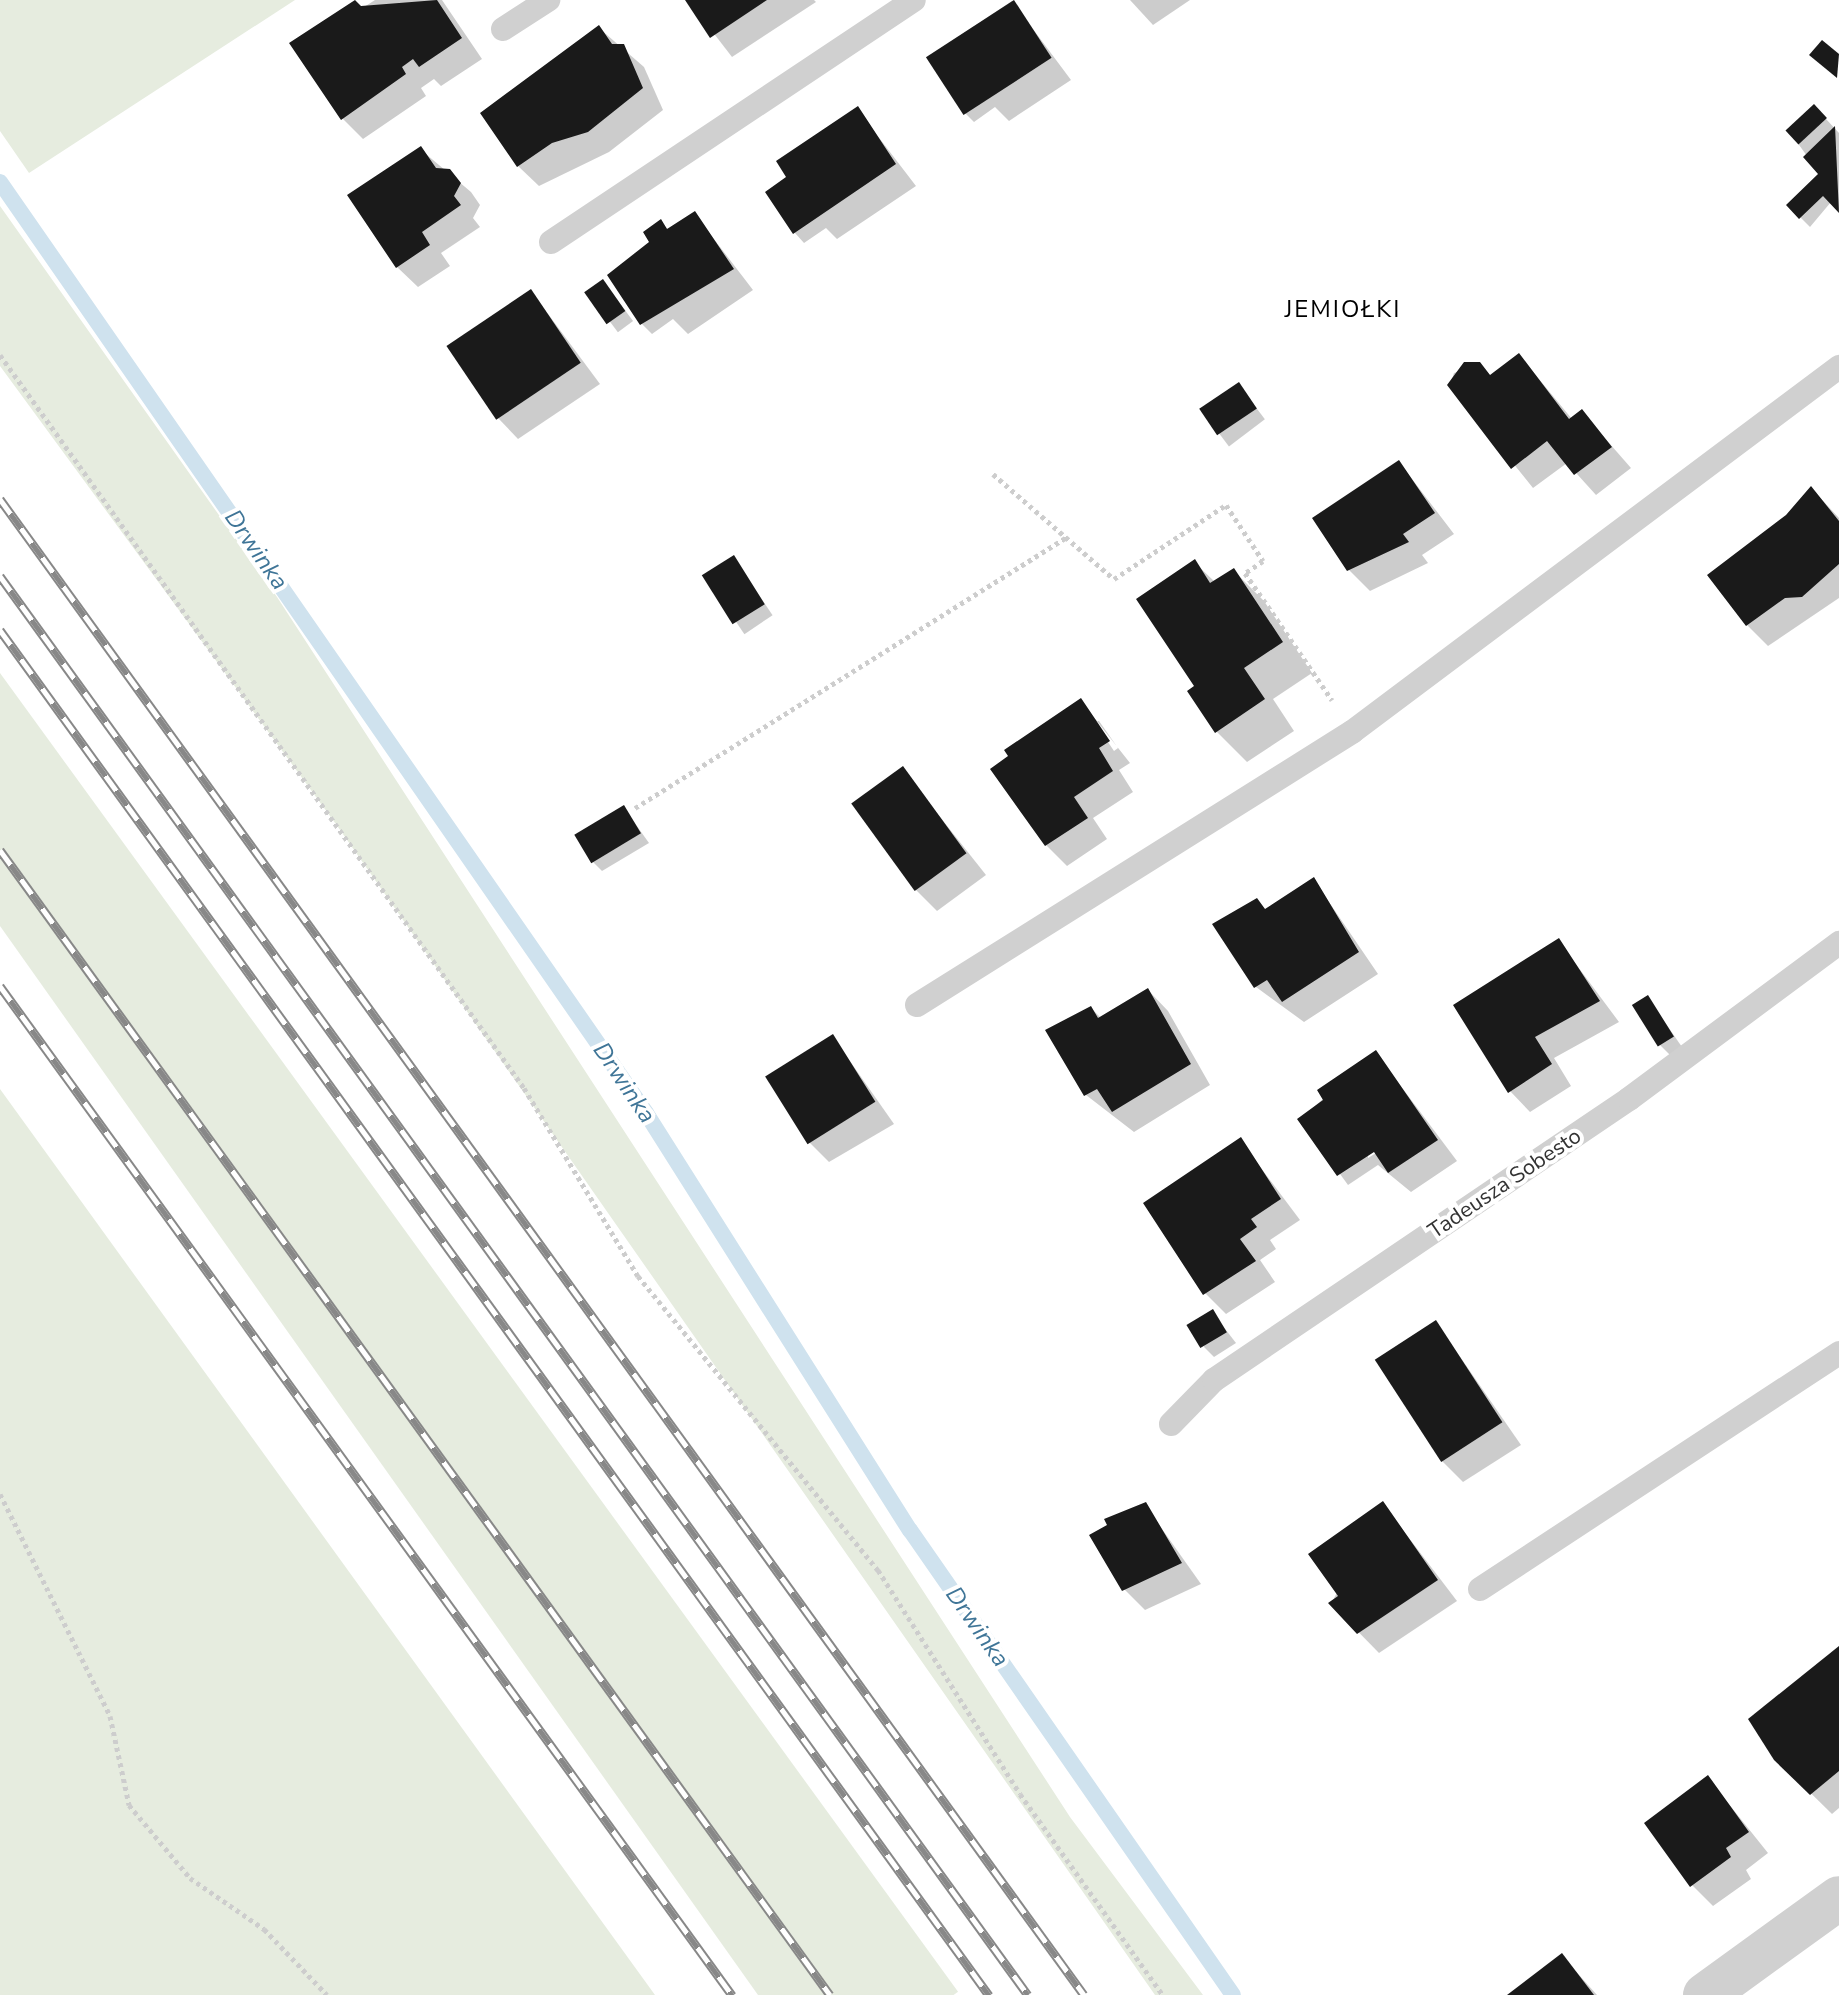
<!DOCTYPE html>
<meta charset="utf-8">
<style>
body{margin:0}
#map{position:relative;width:1839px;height:1995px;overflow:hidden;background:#fff;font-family:"Nunito Sans",sans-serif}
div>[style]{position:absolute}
.green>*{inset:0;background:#e6ecdf;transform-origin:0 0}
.shadow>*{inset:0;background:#0003;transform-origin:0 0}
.stream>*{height:16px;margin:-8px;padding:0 8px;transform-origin:8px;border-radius:8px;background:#cfe2ee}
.building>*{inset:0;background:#1a1a1a;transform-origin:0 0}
.path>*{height:5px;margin-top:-2.5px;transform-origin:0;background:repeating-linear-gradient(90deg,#cdcdcd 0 4px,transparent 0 8px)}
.lane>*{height:24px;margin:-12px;padding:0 12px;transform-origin:12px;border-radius:12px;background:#d0d0d0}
.street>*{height:44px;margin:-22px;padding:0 22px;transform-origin:22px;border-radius:22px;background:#d0d0d0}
.rail>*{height:9px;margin-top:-4.5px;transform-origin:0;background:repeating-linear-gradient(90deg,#fff 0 18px,#888 0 36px);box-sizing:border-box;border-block:2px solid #888}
span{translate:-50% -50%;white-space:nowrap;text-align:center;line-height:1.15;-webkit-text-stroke:8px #fff;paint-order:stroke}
.street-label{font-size:22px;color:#333}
.neighbourhood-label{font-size:24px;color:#000;letter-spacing:2px}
.water-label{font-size:24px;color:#3f7597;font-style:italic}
</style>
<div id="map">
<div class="green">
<div style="clip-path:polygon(0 0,295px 0,29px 173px,0 131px)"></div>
<div style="clip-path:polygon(0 206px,277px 597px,1070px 1817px,1203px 1995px,1155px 1995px,338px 827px,0 366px)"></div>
<div style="left:0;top:673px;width:1630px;height:129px;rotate:54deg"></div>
<div style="clip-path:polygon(0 876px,808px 1995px,758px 1995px,0 926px)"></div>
<div style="clip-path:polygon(0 1089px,655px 1995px,0 1995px)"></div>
</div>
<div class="shadow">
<div style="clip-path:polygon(375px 0,442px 0,482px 59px,441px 86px,434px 79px,421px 88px,426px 96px,363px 139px,343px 119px,361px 9px)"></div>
<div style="clip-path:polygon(688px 0,814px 0,816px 2px,732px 57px)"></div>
<div style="clip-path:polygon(1130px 0,1190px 0,1153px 25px)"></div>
<div style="clip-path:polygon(1012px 1px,1071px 80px,1009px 121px,995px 107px,974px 122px,964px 112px,958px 56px,949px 43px)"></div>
<div style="clip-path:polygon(599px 28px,644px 67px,663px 110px,609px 152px,539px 186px,518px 166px)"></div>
<div style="clip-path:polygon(1814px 106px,1839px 133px,1839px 210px,1831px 202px,1810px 227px,1789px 206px,1820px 174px,1789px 131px)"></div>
<div style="clip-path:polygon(857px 109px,916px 186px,837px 239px,826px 228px,804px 243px,795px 233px,789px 178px)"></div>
<div style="clip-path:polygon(420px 149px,471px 192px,480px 205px,473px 218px,480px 227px,441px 253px,450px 266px,418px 287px,397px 267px)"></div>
<div style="clip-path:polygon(694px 213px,753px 290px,688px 334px,673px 319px,652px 334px,642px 324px,660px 222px,669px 230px)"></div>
<div style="left:603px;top:281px;width:50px;height:19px;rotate:53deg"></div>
<div style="clip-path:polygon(531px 291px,600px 384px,518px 439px,498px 418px)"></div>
<div style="clip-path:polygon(1519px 355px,1572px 419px,1582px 412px,1631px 468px,1596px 495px,1567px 463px,1533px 488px,1450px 385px,1454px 373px,1479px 364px,1491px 376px)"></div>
<div style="left:1239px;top:385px;width:43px;height:45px;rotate:53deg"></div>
<div style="clip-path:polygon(1399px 462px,1454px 534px,1422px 555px,1428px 563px,1370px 591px,1349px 570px)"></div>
<div style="clip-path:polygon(1811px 488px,1839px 518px,1839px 598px,1768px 646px,1747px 625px,1787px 517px)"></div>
<div style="left:734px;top:558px;width:69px;height:34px;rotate:56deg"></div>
<div style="clip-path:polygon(1194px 562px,1215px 582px,1233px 570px,1264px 601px,1312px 673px,1273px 699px,1294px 731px,1247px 762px,1216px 731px,1197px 687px)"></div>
<div style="clip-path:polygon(evenodd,1081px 701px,1130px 763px,1119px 770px,1133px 792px,1093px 818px,1107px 839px,1067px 866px,1046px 845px,1081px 701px,1094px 721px,1099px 721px,1118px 748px,1114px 751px,1094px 721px)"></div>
<div style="clip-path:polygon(902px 769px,986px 875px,937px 911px,916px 890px)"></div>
<div style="clip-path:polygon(624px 808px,649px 843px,602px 871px,592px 861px)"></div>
<div style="clip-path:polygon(1314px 880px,1378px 974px,1304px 1022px,1256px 987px,1215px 925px,1257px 901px,1266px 910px)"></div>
<div style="clip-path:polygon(1558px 940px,1619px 1022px,1554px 1058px,1571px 1086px,1530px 1112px,1510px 1091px)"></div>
<div style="clip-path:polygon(1148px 990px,1168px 1011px,1210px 1085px,1134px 1132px,1086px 1095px,1048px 1032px,1091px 1008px,1101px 1018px)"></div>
<div style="clip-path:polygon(1648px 998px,1682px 1047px,1670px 1055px,1660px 1045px)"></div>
<div style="clip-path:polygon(833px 1037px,894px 1124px,829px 1162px,808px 1141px)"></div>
<div style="clip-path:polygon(evenodd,1376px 1053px,1457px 1161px,1411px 1192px,1378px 1165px,1348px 1185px,1300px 1119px,1376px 1053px,1384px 1148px,1368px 1158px,1368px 1153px,1384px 1148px)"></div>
<div style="clip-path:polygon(1240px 1140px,1300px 1220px,1270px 1240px,1276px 1249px,1260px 1260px,1275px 1282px,1226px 1314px,1205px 1293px)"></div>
<div style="clip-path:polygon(1212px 1312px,1236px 1343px,1214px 1357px,1204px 1347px)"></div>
<div style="clip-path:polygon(1436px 1322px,1521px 1445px,1463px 1482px,1442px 1461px)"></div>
<div style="clip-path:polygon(1383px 1504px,1457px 1601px,1379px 1653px,1331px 1604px)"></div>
<div style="clip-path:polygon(1145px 1505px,1201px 1584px,1145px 1610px,1124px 1589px)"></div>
<div style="clip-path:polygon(1839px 1648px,1839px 1808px,1832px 1814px,1775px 1758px)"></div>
<div style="clip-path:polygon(1708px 1778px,1768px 1853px,1746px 1870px,1751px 1879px,1713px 1906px,1692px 1885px)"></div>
<div style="clip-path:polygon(1562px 1956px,1597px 1995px,1510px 1995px)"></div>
</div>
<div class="stream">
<div style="left:0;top:182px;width:1133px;rotate:55.24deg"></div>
<div style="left:646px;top:1113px;width:494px;rotate:57.7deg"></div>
<div style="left:910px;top:1530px;width:566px;rotate:55.22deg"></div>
</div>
<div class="building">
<div style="clip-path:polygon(355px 0,361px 6px,437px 0,462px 38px,419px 67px,413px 59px,402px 67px,406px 74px,341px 120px,289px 43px)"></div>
<div style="clip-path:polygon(685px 0,767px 0,710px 38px)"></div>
<div style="left:1014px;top:0;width:69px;height:105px;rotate:57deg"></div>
<div style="clip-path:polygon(599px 25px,612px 44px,624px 44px,643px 88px,588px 132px,552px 143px,517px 167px,480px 113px)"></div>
<div style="clip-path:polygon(1822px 40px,1839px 54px,1837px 78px,1809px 55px)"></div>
<div style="left:1814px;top:104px;width:19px;height:39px;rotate:47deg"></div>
<div style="clip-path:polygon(858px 106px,896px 164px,793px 234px,765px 192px,786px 177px,776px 161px)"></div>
<div style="clip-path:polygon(1835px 126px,1839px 213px,1823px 196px,1799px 219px,1786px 205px,1818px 174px,1803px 157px)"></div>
<div style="clip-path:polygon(421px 146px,436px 168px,450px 169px,461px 183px,454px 196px,461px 205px,422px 232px,430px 245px,396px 268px,347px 195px)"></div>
<div style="clip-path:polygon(695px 211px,734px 269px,640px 325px,607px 275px,649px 242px,643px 232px,661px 219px,667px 229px)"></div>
<div style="left:603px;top:279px;width:39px;height:23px;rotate:55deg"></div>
<div style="left:531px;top:289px;width:89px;height:102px;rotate:56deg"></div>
<div style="clip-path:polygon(1519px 353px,1569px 419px,1582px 409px,1612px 447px,1574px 475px,1547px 441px,1511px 469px,1447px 385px,1464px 362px,1480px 362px,1490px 375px)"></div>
<div style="left:1239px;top:382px;width:32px;height:48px;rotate:56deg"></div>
<div style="clip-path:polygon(1399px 460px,1435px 513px,1403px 534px,1409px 542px,1347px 571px,1312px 518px)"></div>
<div style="clip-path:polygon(1811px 486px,1839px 521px,1839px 564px,1802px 597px,1785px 598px,1746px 626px,1707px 575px,1786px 515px)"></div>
<div style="left:734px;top:555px;width:58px;height:38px;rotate:58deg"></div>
<div style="clip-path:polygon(1195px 559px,1210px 583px,1234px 568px,1283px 642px,1244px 668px,1265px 699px,1215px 733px,1187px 691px,1194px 686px,1136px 599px)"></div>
<div style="clip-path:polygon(1081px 698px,1110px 741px,1099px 748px,1113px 771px,1074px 797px,1088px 818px,1045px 846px,990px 769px,1008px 756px,1004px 750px)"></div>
<div style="left:903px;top:766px;width:108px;height:64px;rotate:54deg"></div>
<div style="left:624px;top:805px;width:33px;height:58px;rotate:59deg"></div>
<div style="clip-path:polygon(1314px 877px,1359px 952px,1282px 1002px,1267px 980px,1254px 988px,1212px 924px,1257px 898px,1265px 909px)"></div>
<div style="clip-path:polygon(1559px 938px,1600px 1001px,1535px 1037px,1552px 1064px,1508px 1093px,1453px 1005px)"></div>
<div style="clip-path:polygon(1148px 988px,1191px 1064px,1112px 1112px,1097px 1089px,1084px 1096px,1045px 1030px,1091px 1006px,1098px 1018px)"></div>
<div style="left:1648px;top:995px;width:49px;height:19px;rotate:58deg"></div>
<div style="left:833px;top:1034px;width:80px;height:80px;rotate:58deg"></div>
<div style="clip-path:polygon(1376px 1050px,1438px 1140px,1388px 1173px,1374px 1152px,1337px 1176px,1297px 1119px,1323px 1100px,1317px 1090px)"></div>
<div style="clip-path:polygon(1241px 1137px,1281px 1199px,1251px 1219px,1257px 1227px,1240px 1239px,1256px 1261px,1203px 1295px,1143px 1203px)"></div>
<div style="left:1213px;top:1309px;width:27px;height:31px;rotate:59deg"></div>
<div style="left:1436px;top:1320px;width:122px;height:73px;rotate:57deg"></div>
<div style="clip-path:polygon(1383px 1501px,1438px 1580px,1357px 1634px,1328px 1603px,1338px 1596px,1308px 1554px)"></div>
<div style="clip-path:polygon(1146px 1502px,1182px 1563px,1122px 1591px,1089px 1535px,1107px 1525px,1104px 1519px)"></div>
<div style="clip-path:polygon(1839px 1646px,1839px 1771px,1810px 1795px,1774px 1760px,1748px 1719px)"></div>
<div style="clip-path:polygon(1708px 1775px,1749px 1832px,1726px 1848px,1731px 1857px,1690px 1887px,1644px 1823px)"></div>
<div style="clip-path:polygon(1562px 1953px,1594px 1995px,1507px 1995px)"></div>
</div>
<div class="path">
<div style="left:0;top:355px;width:901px;rotate:54.44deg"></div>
<div style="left:524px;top:1088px;width:220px;rotate:58.8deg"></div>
<div style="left:638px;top:1276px;width:380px;rotate:50.8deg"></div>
<div style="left:878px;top:1570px;width:265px;rotate:57.6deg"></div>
<div style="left:1020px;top:1794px;width:247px;rotate:54.6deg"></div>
<div style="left:993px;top:474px;width:160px;rotate:41deg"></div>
<div style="left:1114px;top:579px;width:134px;rotate:-33.5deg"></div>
<div style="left:1226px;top:505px;width:67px;rotate:56.5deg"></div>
<div style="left:1263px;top:561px;width:22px;rotate:146deg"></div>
<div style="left:1245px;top:573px;width:154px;rotate:55.6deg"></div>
<div style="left:635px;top:808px;width:510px;rotate:-32.1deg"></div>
<div style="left:0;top:1494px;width:248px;rotate:63.6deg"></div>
<div style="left:110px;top:1716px;width:91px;rotate:77.9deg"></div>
<div style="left:129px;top:1805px;width:95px;rotate:50.1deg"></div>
<div style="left:190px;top:1878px;width:90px;rotate:34.6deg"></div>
<div style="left:264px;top:1929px;width:91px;rotate:46.3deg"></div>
</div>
<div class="lane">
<div style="left:503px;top:29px;width:54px;rotate:-32.8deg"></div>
<div style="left:551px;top:242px;width:436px;rotate:-33.7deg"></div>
<div style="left:917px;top:1005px;width:514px;rotate:-32.11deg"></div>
<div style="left:1352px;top:732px;width:609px;rotate:-36.85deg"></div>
<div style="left:1171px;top:1424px;width:62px;rotate:-45.7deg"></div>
<div style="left:1214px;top:1380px;width:501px;rotate:-34.1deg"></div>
<div style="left:1629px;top:1099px;width:262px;rotate:-36.6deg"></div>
<div style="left:1480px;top:1589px;width:430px;rotate:-33.3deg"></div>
</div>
<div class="street">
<div style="left:1705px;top:1995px;width:165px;rotate:-35.9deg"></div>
</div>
<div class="rail">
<div style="left:0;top:499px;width:1847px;rotate:54.07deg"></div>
<div style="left:0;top:576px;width:1752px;rotate:54.08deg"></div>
<div style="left:0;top:630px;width:1686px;rotate:54.08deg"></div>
<div style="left:0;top:850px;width:1414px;rotate:54.06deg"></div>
<div style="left:0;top:986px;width:1247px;rotate:54.04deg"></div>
</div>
<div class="street-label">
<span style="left:1505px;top:1184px;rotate:-34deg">Tadeusza Sobesto</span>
</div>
<div class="neighbourhood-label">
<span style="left:1343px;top:310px">JEMIOŁKI</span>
</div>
<div class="water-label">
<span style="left:256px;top:550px;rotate:55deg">Drwinka</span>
<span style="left:624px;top:1083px;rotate:56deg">Drwinka</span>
<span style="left:977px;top:1627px;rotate:55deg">Drwinka</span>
</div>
</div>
